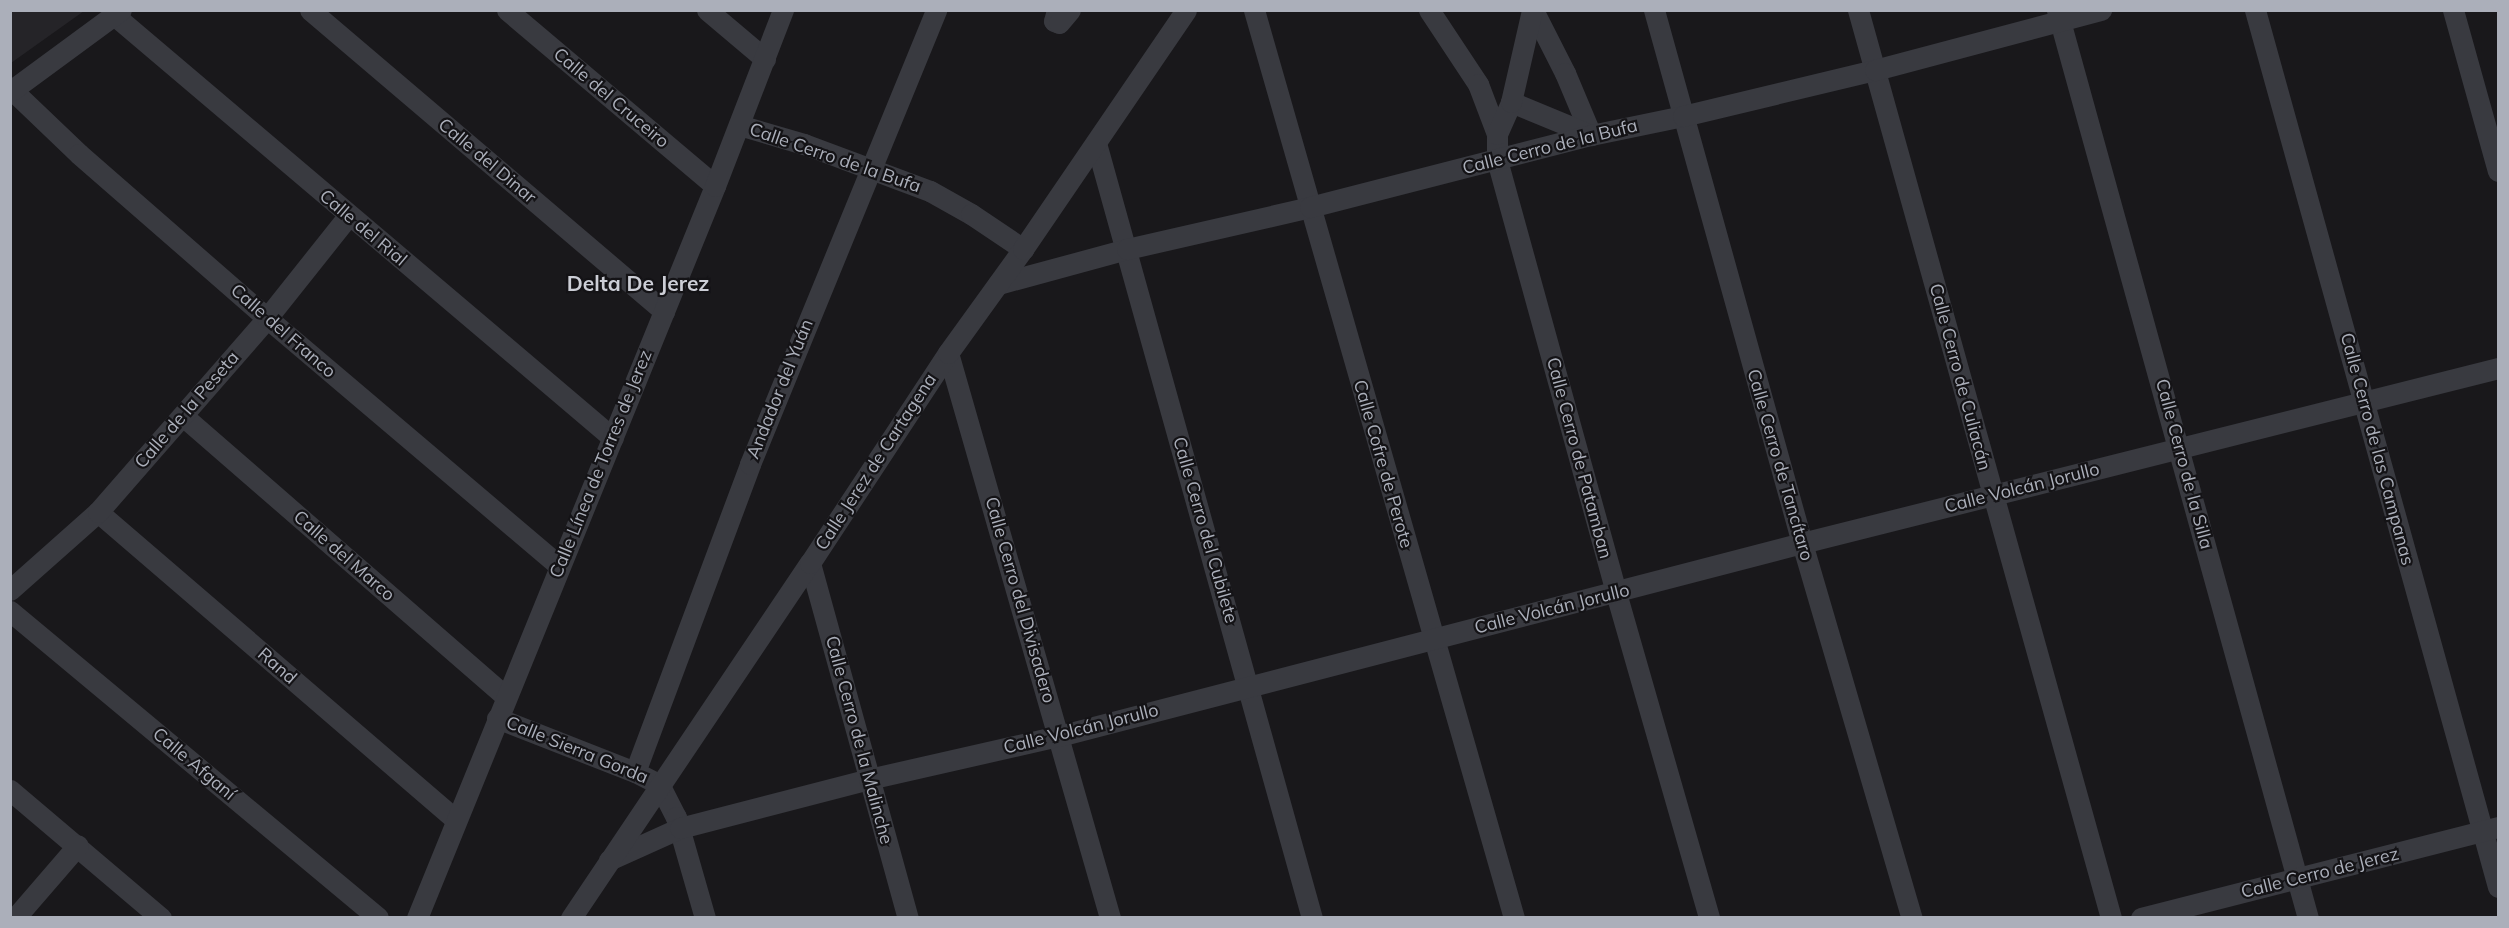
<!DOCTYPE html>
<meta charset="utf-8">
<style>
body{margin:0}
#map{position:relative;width:2509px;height:928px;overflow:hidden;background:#19181b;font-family:Mulish,sans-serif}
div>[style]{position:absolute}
.built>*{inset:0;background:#252428}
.minor>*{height:21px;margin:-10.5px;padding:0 10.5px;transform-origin:10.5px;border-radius:10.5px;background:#393a40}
span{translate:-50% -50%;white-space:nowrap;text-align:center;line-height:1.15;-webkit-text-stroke:4.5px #141316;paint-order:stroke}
.street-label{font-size:18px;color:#abafba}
.quarter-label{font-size:21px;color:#ccced6;font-weight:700}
.frame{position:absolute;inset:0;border:12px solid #abafba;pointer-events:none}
</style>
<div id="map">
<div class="built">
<div style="clip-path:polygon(11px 10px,84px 10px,84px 11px,11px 63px)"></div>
</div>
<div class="minor">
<div style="left:310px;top:10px;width:465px;rotate:40.4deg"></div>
<div style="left:507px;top:10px;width:272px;rotate:40.2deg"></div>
<div style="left:707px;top:10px;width:76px;rotate:40.2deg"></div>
<div style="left:1057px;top:10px;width:11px;rotate:105deg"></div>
<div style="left:1054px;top:21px;width:5px;rotate:22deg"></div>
<div style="left:1059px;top:23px;width:17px;rotate:-50deg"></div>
<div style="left:1254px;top:10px;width:944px;rotate:74.02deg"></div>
<div style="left:1429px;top:10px;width:89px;rotate:56.5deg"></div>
<div style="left:1478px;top:84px;width:53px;rotate:69.2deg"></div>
<div style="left:1497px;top:134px;width:26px;rotate:90deg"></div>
<div style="left:1497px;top:160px;width:449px;rotate:74.6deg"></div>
<div style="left:1616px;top:593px;width:338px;rotate:74deg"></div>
<div style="left:1533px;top:10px;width:71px;rotate:63.1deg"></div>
<div style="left:1565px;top:73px;width:67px;rotate:67.2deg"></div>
<div style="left:1654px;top:10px;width:553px;rotate:74.48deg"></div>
<div style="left:1802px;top:543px;width:391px;rotate:73.7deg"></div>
<div style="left:1858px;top:10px;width:943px;rotate:74.43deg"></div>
<div style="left:2057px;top:10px;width:942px;rotate:74.55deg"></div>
<div style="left:2255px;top:10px;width:910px;rotate:74.51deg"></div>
<div style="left:2453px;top:10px;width:167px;rotate:74.4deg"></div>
<div style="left:114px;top:15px;width:654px;rotate:40.29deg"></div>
<div style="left:10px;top:88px;width:95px;rotate:43.7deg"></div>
<div style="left:79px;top:154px;width:249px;rotate:41.1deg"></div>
<div style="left:267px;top:318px;width:383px;rotate:40.3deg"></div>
<div style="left:12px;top:90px;width:135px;rotate:-36.3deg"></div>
<div style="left:1511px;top:102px;width:87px;rotate:22.4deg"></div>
<div style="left:739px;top:125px;width:68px;rotate:16.3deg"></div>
<div style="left:804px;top:144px;width:134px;rotate:20.5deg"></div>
<div style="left:930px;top:191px;width:47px;rotate:29.3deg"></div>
<div style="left:971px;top:214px;width:63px;rotate:33.9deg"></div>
<div style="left:1497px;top:134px;width:35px;rotate:-66deg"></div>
<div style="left:1511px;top:102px;width:94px;rotate:-77.1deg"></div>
<div style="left:1096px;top:143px;width:805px;rotate:74.43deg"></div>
<div style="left:998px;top:284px;width:134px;rotate:-15.2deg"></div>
<div style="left:1127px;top:249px;width:188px;rotate:-12.9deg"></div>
<div style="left:1310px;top:207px;width:290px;rotate:-14.4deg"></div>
<div style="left:1591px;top:135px;width:94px;rotate:-11.7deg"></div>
<div style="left:1683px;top:116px;width:197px;rotate:-13.5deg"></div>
<div style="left:1875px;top:70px;width:234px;rotate:-14.9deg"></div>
<div style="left:948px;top:353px;width:588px;rotate:74deg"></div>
<div style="left:183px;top:416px;width:427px;rotate:41deg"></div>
<div style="left:98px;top:512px;width:472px;rotate:40.7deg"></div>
<div style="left:810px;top:563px;width:368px;rotate:74.6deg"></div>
<div style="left:10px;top:590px;width:118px;rotate:-41.6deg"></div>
<div style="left:98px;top:512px;width:257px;rotate:-48.9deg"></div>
<div style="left:267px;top:318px;width:130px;rotate:-51.5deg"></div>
<div style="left:10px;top:611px;width:479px;rotate:39.8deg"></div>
<div style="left:497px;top:718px;width:148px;rotate:21.4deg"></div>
<div style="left:635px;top:772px;width:27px;rotate:27deg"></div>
<div style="left:659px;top:784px;width:37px;rotate:63deg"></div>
<div style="left:676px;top:817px;width:105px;rotate:74deg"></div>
<div style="left:635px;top:772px;width:329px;rotate:-69.5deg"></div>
<div style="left:750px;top:464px;width:491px;rotate:-67.7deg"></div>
<div style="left:10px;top:790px;width:198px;rotate:40.3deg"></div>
<div style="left:609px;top:860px;width:78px;rotate:-24.3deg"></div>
<div style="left:680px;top:828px;width:195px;rotate:-14.5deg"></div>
<div style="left:869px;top:779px;width:195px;rotate:-12.8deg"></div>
<div style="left:1059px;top:736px;width:768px;rotate:-14.56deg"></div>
<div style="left:1802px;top:543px;width:718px;rotate:-14.11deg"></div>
<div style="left:15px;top:918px;width:96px;rotate:-49.2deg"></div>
<div style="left:417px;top:918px;width:790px;rotate:-67.85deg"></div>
<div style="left:715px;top:186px;width:189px;rotate:-68.9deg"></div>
<div style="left:571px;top:918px;width:428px;rotate:-56.1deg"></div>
<div style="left:810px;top:563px;width:251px;rotate:-56.7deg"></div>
<div style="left:948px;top:353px;width:128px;rotate:-54.2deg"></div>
<div style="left:1023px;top:249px;width:289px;rotate:-55.7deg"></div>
<div style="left:2141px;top:918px;width:368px;rotate:-14.3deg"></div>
</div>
<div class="street-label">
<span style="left:611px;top:98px;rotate:40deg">Calle del Cruceiro</span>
<span style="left:1550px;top:147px;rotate:-14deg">Calle Cerro de la Bufa</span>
<span style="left:835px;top:158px;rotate:19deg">Calle Cerro de la Bufa</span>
<span style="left:487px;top:161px;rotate:40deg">Calle del Dinar</span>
<span style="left:363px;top:228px;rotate:40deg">Calle del Rial</span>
<span style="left:283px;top:331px;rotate:41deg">Calle del Franco</span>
<span style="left:1960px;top:377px;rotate:75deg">Calle Cerro de Culiacán</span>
<span style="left:780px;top:389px;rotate:-68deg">Andador del Yuán</span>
<span style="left:187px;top:410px;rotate:-49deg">Calle de la Peseta</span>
<span style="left:2377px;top:449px;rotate:75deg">Calle Cerro de las Campanas</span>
<span style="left:1579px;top:458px;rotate:75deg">Calle Cerro de Patamban</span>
<span style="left:876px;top:462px;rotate:-57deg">Calle Jerez de Cartagena</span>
<span style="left:601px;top:464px;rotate:-68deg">Calle Línea de Torres de Jerez</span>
<span style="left:1383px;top:464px;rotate:74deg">Calle Cofre de Perote</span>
<span style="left:2184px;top:464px;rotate:75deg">Calle Cerro de la Silla</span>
<span style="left:1780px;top:465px;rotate:74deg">Calle Cerro de Tancítaro</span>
<span style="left:2022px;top:488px;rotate:-14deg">Calle Volcán Jorullo</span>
<span style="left:1205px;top:530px;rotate:74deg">Calle Cerro del Cubilete</span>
<span style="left:344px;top:556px;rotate:41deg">Calle del Marco</span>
<span style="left:1020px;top:600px;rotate:74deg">Calle Cerro del Divisadero</span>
<span style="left:1552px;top:609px;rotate:-14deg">Calle Volcán Jorullo</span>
<span style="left:277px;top:666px;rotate:41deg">Rand</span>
<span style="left:1081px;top:729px;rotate:-14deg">Calle Volcán Jorullo</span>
<span style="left:859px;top:740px;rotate:75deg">Calle Cerro de la Malinche</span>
<span style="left:577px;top:750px;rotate:22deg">Calle Sierra Gorda</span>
<span style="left:194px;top:764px;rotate:40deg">Calle Afganí</span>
<span style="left:2320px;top:873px;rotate:-14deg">Calle Cerro de Jerez</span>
</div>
<div class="quarter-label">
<span style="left:638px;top:283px">Delta De Jerez</span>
</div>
<div class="frame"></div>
</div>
